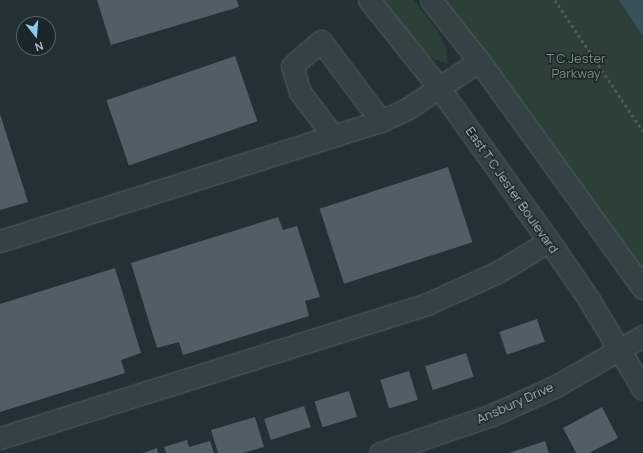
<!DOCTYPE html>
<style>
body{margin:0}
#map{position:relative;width:643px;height:453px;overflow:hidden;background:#233035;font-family:Manrope,sans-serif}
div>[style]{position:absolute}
.green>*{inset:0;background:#2c3f39}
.water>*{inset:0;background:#38515a}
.building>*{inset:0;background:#505f66;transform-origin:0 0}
.path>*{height:2.5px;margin-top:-1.25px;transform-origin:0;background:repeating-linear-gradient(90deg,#495a57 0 3px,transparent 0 6px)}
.roads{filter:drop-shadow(0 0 1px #545f64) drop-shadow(0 0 1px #545f64)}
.minor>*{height:21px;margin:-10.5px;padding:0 10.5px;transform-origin:10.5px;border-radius:10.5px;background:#364146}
span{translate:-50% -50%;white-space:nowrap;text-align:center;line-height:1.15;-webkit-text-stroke:3px #1b262b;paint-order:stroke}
.park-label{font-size:13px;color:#749672}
.street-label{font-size:13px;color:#b1bdc2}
.north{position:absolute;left:16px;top:16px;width:40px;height:40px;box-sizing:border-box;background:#1b262b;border:1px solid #576267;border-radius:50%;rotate:163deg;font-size:11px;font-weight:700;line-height:16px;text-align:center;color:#b1bdc2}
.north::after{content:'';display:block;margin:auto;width:14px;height:18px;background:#8dcdeb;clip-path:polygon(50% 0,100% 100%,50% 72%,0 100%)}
</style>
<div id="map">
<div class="green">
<div style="clip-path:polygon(382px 0,414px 0,438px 31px,446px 47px,448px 64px,429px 57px)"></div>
<div style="clip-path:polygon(442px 0,643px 0,643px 280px)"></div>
</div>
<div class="water">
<div style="clip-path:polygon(619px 0,643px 0,643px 36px)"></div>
</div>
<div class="building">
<div style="clip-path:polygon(97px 0,237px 0,239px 7px,111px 45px)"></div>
<div style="left:235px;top:56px;width:69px;height:136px;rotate:71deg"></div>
<div style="clip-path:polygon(0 114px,28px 202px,0 210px)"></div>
<div style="left:448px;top:167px;width:79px;height:135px;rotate:72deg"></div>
<div style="clip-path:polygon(278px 217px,283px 230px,297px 226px,320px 297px,305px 301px,309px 316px,183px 355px,179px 342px,157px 348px,131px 263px)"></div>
<div style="clip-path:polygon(115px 268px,141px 353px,121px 360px,125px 373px,0 412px,0 304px)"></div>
<div style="left:537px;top:319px;width:24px;height:40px;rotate:71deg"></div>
<div style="left:466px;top:353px;width:25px;height:43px;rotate:72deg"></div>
<div style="left:409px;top:371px;width:30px;height:30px;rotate:73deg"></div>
<div style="left:349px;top:391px;width:27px;height:36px;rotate:73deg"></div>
<div style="left:304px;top:406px;width:22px;height:42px;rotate:72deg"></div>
<div style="clip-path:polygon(602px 407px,618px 438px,589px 453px,576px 453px,563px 428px)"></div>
<div style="clip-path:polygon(255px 417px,264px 447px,243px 453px,218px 453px,211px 430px)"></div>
<div style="clip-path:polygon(187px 440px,189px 447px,210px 441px,214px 453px,166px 453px,164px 447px)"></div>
<div style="clip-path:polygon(545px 441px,549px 453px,509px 453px)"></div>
<div style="clip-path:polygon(157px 448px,158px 453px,143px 453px)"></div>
</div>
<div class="path">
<div style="left:555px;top:0;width:158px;rotate:56.1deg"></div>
</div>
<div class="roads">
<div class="minor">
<div style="left:369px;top:0;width:114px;rotate:51.4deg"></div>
<div style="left:440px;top:89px;width:187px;rotate:54.4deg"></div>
<div style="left:549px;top:241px;width:69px;rotate:55.6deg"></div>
<div style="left:588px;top:298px;width:106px;rotate:58.9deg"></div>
<div style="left:431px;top:0;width:78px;rotate:51.8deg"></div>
<div style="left:479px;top:61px;width:280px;rotate:54.2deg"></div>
<div style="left:333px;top:136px;width:55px;rotate:-126.9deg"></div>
<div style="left:300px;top:92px;width:27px;rotate:-107deg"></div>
<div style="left:292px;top:66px;width:38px;rotate:-41deg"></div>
<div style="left:321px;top:41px;width:100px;rotate:53.1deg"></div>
<div style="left:0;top:241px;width:399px;rotate:-17.5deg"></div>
<div style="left:381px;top:121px;width:29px;rotate:-25deg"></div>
<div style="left:407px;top:109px;width:87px;rotate:-33.7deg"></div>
<div style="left:0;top:438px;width:448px;rotate:-17.4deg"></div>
<div style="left:427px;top:304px;width:78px;rotate:-24.3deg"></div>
<div style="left:498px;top:272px;width:60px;rotate:-31.3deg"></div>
<div style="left:380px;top:453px;width:118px;rotate:-18.7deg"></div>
<div style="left:492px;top:415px;width:70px;rotate:-24.4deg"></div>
<div style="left:556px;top:386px;width:100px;rotate:-29.9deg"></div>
</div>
</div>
<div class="park-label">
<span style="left:576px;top:66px">T C Jester<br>Parkway</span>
</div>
<div class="street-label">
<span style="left:512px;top:190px;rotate:55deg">East T C Jester Boulevard</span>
<span style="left:515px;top:403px;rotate:-24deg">Ansbury Drive</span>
</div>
<div class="north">N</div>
</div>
